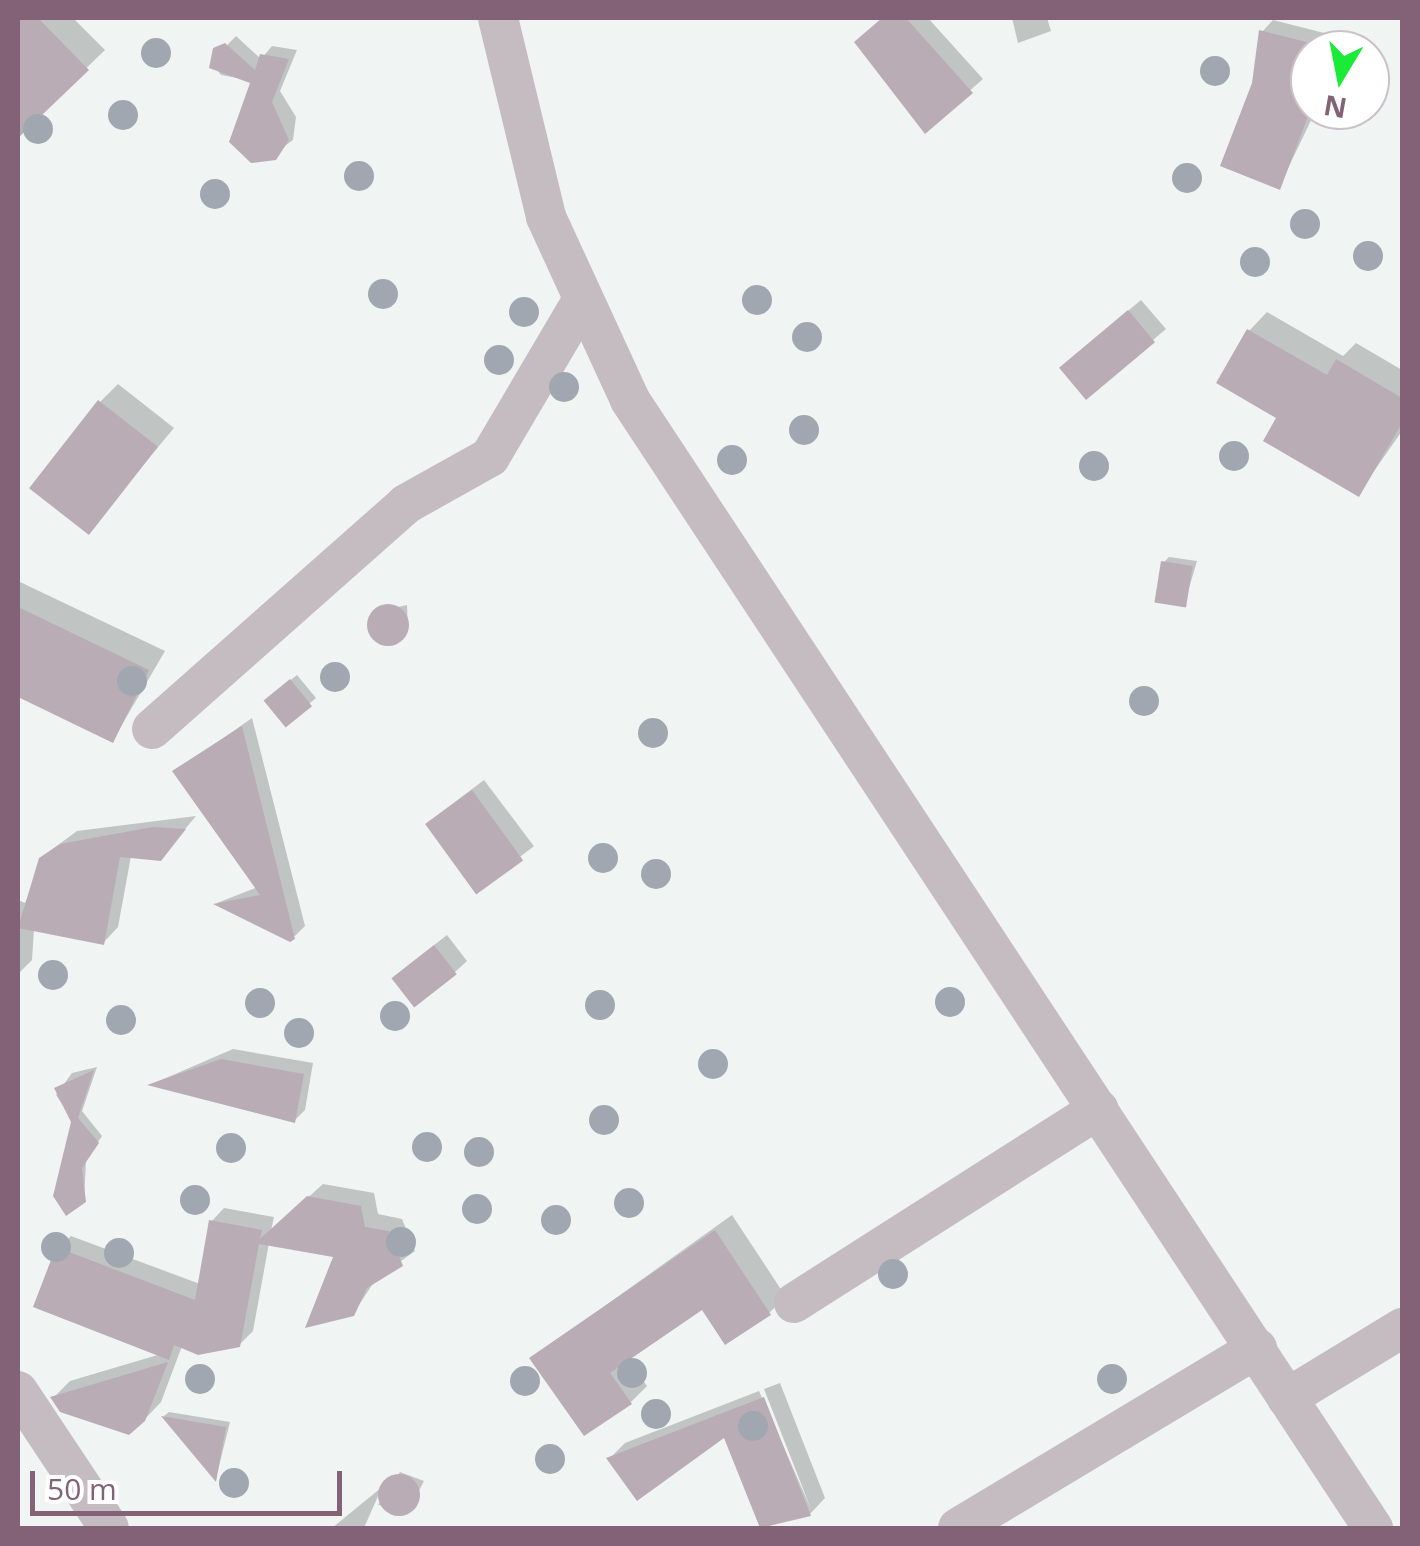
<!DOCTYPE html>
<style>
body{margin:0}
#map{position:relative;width:1420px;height:1546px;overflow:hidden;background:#f0f5f4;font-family:"Open Sans",sans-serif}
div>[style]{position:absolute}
.shadow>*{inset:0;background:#0003;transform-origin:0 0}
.building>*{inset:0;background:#b9acb5;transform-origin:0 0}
.round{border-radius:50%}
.minor>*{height:40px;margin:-20px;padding:0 20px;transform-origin:20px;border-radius:20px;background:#c5bcc2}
.trees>*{width:30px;height:30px;margin:-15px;border-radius:50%;background:#a1a7b0}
span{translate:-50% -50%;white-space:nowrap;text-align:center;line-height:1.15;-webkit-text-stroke:10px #fff;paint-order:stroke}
.frame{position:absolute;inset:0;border:20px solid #836277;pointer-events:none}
.north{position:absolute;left:1290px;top:30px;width:100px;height:100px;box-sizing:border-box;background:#fff;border:2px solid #cdc0c9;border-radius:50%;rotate:190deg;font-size:28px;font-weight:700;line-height:40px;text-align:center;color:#836277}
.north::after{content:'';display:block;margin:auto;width:35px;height:45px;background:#19eb36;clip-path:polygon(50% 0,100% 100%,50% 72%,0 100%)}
.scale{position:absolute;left:30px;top:1471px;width:312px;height:45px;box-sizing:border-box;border:5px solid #836277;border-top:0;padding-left:12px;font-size:30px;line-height:35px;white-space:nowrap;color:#836277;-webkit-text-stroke:8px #fff;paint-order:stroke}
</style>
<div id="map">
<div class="shadow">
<div style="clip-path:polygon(18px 18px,73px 18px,105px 50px,19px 133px)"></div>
<div style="clip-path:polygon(884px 18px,928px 18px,983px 79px,925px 130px,870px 30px)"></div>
<div style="clip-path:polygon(1012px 18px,1047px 18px,1051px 31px,1018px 43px)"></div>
<div style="clip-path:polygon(1273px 20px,1344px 38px,1339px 50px,1310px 50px,1316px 110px,1279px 187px,1254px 83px,1262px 32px)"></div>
<div style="clip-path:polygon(236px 36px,261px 59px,272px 46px,297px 50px,280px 91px,296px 117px,293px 140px,264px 161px,253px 81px,221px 75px,211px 62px)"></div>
<div style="clip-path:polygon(1141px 300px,1166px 329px,1086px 397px,1074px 356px)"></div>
<div style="clip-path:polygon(1267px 312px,1343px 356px,1356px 343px,1402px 370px,1402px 431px,1358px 494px,1279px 417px,1249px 331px)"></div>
<div style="clip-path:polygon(118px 384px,174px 428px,88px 531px,100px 402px)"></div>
<div style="clip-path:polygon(1169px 557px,1197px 561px,1184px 605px,1164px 562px)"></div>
<div style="clip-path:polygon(20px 582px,165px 651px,113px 740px,18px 694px)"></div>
<div style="clip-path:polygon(407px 605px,408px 631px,377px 638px,375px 612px)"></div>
<div style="clip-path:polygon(297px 675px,316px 698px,285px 724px,272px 695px)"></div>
<div style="clip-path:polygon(252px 718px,305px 926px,295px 936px,217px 903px,258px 887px,176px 771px)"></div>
<div style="left:484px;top:780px;width:83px;height:71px;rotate:53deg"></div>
<div style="clip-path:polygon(196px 816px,160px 859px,131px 856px,118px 927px,104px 942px,34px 929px,32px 960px,18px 974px,18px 900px,25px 903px,50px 851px,77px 831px)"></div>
<div style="clip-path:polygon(447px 935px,467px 961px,455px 972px,406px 967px)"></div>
<div style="clip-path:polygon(233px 1049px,313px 1063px,305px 1110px,294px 1121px,152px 1084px)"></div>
<div style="clip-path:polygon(97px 1067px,82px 1111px,102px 1136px,86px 1161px,84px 1200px,74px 1122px,56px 1095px,72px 1073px)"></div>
<div style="clip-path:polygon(323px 1184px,374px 1193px,378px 1214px,402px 1219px,415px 1251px,376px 1279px,353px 1314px,336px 1255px,269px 1243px,253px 1331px,239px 1345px,182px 1346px,161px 1402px,144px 1420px,54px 1397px,70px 1381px,161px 1354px,58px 1249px,71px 1236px,200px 1284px,211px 1222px,224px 1208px,274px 1217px,271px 1231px)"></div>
<div style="clip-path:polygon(732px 1215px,786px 1297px,769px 1313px,702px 1306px,627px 1358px,647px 1386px,631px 1402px,532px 1358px)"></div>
<div style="clip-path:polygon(780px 1383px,825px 1498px,810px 1514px,762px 1528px,726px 1434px,609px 1459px,625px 1443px,759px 1391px,811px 1509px,764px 1389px)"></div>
<div style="clip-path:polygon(169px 1412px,230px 1422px,216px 1478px,164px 1416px)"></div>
<div style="clip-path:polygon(400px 1472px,424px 1481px,409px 1510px,378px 1505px)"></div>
<div style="clip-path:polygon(382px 1487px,364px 1528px,332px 1528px)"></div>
</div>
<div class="building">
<div style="clip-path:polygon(18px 18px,38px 18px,89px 70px,18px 138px)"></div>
<div style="clip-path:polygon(882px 18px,906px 18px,973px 93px,925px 134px,854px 42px)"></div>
<div style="clip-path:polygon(1259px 30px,1310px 43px,1310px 111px,1280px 190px,1220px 166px,1252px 83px)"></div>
<div style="clip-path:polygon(225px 43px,255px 70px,260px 54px,289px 59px,272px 102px,289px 140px,276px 160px,251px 163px,229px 142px,250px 83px,209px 68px,213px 48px)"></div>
<div style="left:1128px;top:310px;width:42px;height:90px;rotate:50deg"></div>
<div style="clip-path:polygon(1247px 329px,1327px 375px,1336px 359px,1402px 398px,1402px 423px,1359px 497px,1263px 441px,1276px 418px,1216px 383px)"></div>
<div style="left:98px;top:400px;width:76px;height:112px;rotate:38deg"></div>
<div style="left:1161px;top:561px;width:32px;height:42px;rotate:9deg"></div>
<div class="round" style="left:367px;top:604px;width:42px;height:42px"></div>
<div style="clip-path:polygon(18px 607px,149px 670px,113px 743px,18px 697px)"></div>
<div style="left:290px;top:679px;width:35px;height:34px;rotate:51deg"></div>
<div style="clip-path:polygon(242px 726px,295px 939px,290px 942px,213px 904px,260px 895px,172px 771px)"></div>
<div style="left:472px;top:790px;width:87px;height:58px;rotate:54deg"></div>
<div style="clip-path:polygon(153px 827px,186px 829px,161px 861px,120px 857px,104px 945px,18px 928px,39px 858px,60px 844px)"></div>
<div style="left:434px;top:945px;width:37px;height:54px;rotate:52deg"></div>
<div style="clip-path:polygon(221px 1059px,304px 1074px,295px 1123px,147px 1085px)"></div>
<div style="clip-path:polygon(94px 1070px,78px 1118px,99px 1143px,82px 1168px,86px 1202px,66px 1216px,53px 1196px,71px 1122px,54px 1088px)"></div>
<div style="clip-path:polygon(307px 1196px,361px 1206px,365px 1227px,389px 1231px,403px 1266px,367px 1288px,354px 1316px,305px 1328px,333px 1257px,259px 1244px,240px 1347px,198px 1355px,174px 1345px,169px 1360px,33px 1307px,56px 1247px,195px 1300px,209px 1220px,262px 1230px,260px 1239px)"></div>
<div style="clip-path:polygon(715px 1230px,771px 1315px,725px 1345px,702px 1310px,610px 1373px,632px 1404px,584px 1436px,529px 1358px)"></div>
<div style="clip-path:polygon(168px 1362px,145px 1421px,129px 1435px,60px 1412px,50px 1397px)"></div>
<div style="clip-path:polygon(764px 1397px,811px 1516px,760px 1528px,724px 1438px,637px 1501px,606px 1458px)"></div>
<div style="clip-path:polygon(161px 1416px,226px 1427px,216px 1482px)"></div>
<div class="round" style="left:378px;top:1474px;width:42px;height:42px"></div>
</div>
<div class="minor">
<div style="left:498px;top:18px;width:205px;rotate:76.4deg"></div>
<div style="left:546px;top:217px;width:201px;rotate:65.3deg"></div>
<div style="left:630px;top:400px;width:1351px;rotate:56.63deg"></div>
<div style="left:152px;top:729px;width:339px;rotate:-41.5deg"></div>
<div style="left:406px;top:504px;width:96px;rotate:-29.2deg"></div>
<div style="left:490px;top:457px;width:183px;rotate:-59.5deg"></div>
<div style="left:794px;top:1303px;width:361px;rotate:-32.5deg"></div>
<div style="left:18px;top:1391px;width:164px;rotate:56.4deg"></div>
<div style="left:1287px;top:1398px;width:135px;rotate:-31.3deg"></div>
<div style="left:958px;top:1528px;width:349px;rotate:-31deg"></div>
</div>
<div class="trees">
<div style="left:156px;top:53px"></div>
<div style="left:1215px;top:71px"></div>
<div style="left:123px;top:115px"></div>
<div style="left:38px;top:129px"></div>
<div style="left:359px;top:176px"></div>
<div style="left:1187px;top:178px"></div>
<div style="left:215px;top:194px"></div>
<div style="left:1305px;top:224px"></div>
<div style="left:1368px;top:256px"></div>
<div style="left:1255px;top:262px"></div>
<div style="left:383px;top:294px"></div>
<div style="left:757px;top:300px"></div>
<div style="left:524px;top:312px"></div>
<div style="left:807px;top:337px"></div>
<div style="left:499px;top:360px"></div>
<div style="left:564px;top:387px"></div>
<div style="left:804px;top:430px"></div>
<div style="left:1234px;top:456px"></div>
<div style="left:732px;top:460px"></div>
<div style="left:1094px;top:466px"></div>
<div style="left:335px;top:677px"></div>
<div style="left:132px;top:681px"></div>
<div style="left:1144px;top:701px"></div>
<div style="left:653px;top:733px"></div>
<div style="left:603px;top:858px"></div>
<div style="left:656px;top:874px"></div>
<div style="left:53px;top:975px"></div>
<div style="left:950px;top:1002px"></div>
<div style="left:260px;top:1003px"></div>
<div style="left:600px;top:1005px"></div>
<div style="left:395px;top:1016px"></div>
<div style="left:121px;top:1020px"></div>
<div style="left:299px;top:1033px"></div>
<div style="left:713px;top:1064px"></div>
<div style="left:604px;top:1120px"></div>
<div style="left:427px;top:1147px"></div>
<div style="left:231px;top:1148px"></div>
<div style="left:479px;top:1152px"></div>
<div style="left:195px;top:1200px"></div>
<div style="left:629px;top:1203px"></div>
<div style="left:477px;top:1209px"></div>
<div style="left:556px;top:1220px"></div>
<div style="left:401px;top:1242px"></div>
<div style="left:56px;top:1247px"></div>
<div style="left:119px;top:1253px"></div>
<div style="left:893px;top:1274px"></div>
<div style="left:632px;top:1373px"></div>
<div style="left:200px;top:1379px"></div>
<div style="left:1112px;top:1379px"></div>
<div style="left:525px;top:1381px"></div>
<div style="left:656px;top:1414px"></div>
<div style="left:753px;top:1426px"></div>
<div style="left:550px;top:1459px"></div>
<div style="left:234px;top:1483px"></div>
</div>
<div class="frame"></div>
<div class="north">N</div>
<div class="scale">50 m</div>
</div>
